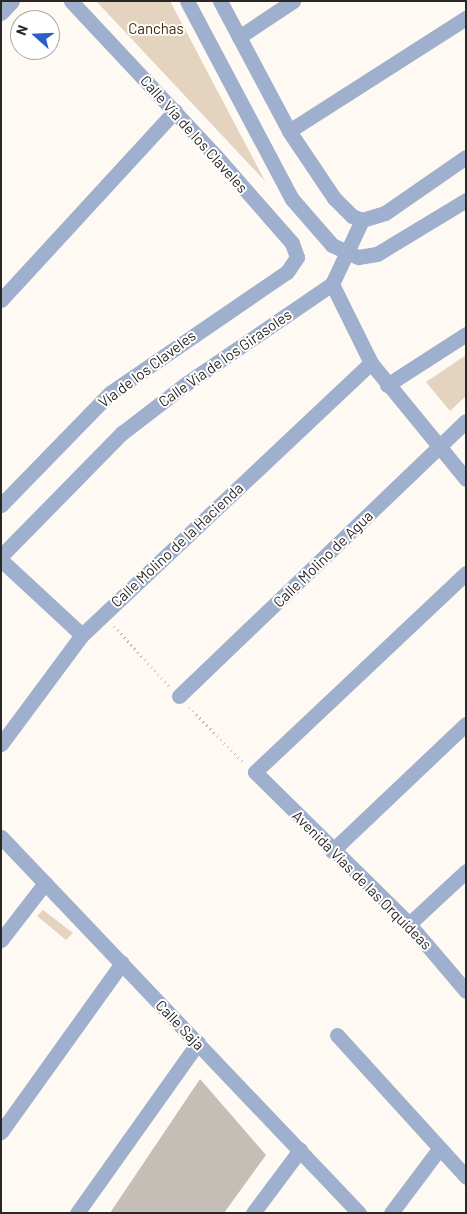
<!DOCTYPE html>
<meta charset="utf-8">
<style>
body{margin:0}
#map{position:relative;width:467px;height:1214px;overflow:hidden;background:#fef9f2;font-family:Barlow,sans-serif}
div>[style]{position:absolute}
.green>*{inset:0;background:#e4d3bf}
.building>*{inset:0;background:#c4beb6}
.path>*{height:3px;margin-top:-1.5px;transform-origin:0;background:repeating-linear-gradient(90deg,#bcb8b2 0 1px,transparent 0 5px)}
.minor>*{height:15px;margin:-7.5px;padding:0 7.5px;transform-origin:7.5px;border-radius:7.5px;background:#9fb0cf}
span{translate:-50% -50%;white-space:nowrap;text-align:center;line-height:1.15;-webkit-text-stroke:4px #fff;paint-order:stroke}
.park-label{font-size:15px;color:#452c05}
.street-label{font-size:15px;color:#2a2825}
.frame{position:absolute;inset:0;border:2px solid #2a2825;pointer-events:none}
.north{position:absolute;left:10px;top:10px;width:50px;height:50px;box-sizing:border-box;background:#fff;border:1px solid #aaa9a8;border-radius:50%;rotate:290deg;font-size:14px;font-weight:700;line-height:20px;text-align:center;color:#2a2825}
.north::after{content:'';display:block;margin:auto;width:18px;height:22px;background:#295ecc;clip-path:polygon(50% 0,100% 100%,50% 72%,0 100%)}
</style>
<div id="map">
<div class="green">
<div style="clip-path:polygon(96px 1px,170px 1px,265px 181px)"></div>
<div style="clip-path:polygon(466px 355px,466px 396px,450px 411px,426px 382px)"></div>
<div style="clip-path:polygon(43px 910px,73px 933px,66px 940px,37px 916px)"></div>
</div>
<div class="building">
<div style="clip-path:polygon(200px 1079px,266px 1155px,224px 1213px,110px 1213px)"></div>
</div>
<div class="path">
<div style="left:114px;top:626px;width:81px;rotate:47.5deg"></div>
<div style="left:189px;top:707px;width:78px;rotate:45.5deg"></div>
</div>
<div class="minor">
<div style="left:187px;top:1px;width:224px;rotate:62.1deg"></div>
<div style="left:292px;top:199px;width:61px;rotate:49deg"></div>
<div style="left:332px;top:245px;width:29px;rotate:25deg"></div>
<div style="left:358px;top:257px;width:19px;rotate:-9deg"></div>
<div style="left:377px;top:254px;width:104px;rotate:-31.2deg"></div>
<div style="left:220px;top:1px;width:147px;rotate:62deg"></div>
<div style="left:289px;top:131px;width:81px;rotate:56.1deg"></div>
<div style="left:334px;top:198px;width:25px;rotate:45deg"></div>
<div style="left:352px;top:216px;width:11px;rotate:22deg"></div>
<div style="left:362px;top:220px;width:24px;rotate:-17deg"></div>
<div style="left:385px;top:213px;width:98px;rotate:-34.7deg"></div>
<div style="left:1px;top:13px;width:16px;rotate:-47deg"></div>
<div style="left:239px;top:37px;width:65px;rotate:-33.7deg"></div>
<div style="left:289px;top:131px;width:210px;rotate:-32.6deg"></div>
<div style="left:332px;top:284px;width:88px;rotate:63.7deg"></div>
<div style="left:371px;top:363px;width:150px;rotate:50.7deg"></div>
<div style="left:1px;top:300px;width:257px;rotate:-47.4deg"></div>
<div style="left:387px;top:385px;width:94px;rotate:-32.8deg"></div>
<div style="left:1px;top:505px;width:156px;rotate:-45.8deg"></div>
<div style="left:110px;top:393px;width:214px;rotate:-34.4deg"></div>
<div style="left:287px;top:272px;width:18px;rotate:-56deg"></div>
<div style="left:297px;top:257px;width:15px;rotate:-110deg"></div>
<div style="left:292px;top:243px;width:117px;rotate:-131.2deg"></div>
<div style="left:215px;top:155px;width:211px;rotate:-133.1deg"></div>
<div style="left:1px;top:556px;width:173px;rotate:-45.5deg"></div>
<div style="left:122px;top:433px;width:82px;rotate:-37.6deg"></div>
<div style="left:187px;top:383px;width:176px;rotate:-34.3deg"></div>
<div style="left:332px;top:284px;width:71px;rotate:-64.9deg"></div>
<div style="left:1px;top:560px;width:110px;rotate:42.8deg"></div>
<div style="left:466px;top:573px;width:290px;rotate:136.7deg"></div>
<div style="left:255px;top:772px;width:216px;rotate:44.6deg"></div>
<div style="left:409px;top:924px;width:88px;rotate:49.6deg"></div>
<div style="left:179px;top:696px;width:397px;rotate:-43.8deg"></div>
<div style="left:1px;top:744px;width:136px;rotate:-53.4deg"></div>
<div style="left:82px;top:635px;width:397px;rotate:-43.3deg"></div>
<div style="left:1px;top:837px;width:519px;rotate:46.4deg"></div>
<div style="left:332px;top:851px;width:185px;rotate:-43.5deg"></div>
<div style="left:409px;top:924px;width:78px;rotate:-42.9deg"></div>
<div style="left:1px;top:940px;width:72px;rotate:-52.3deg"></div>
<div style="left:337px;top:1035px;width:192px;rotate:47.7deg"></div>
<div style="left:1px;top:1132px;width:208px;rotate:-54.4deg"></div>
<div style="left:77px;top:1213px;width:209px;rotate:-54.6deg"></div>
<div style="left:253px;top:1213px;width:79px;rotate:-53.3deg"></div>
<div style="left:391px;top:1213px;width:80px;rotate:-53.1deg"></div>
</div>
<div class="park-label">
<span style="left:156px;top:29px">Canchas</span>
</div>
<div class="street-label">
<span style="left:194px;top:134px;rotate:48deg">Calle Vía de los Claveles</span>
<span style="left:225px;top:358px;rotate:-35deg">Calle Vía de los Girasoles</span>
<span style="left:147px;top:369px;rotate:-37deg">Vía de los Claveles</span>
<span style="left:177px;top:545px;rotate:-43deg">Calle Molino de la Hacienda</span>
<span style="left:323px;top:559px;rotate:-44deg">Calle Molino de Agua</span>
<span style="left:362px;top:880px;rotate:45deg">Avenida Vías de las Orquídeas</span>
<span style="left:180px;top:1025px;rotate:46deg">Calle Saja</span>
</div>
<div class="frame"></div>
<div class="north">N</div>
</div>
